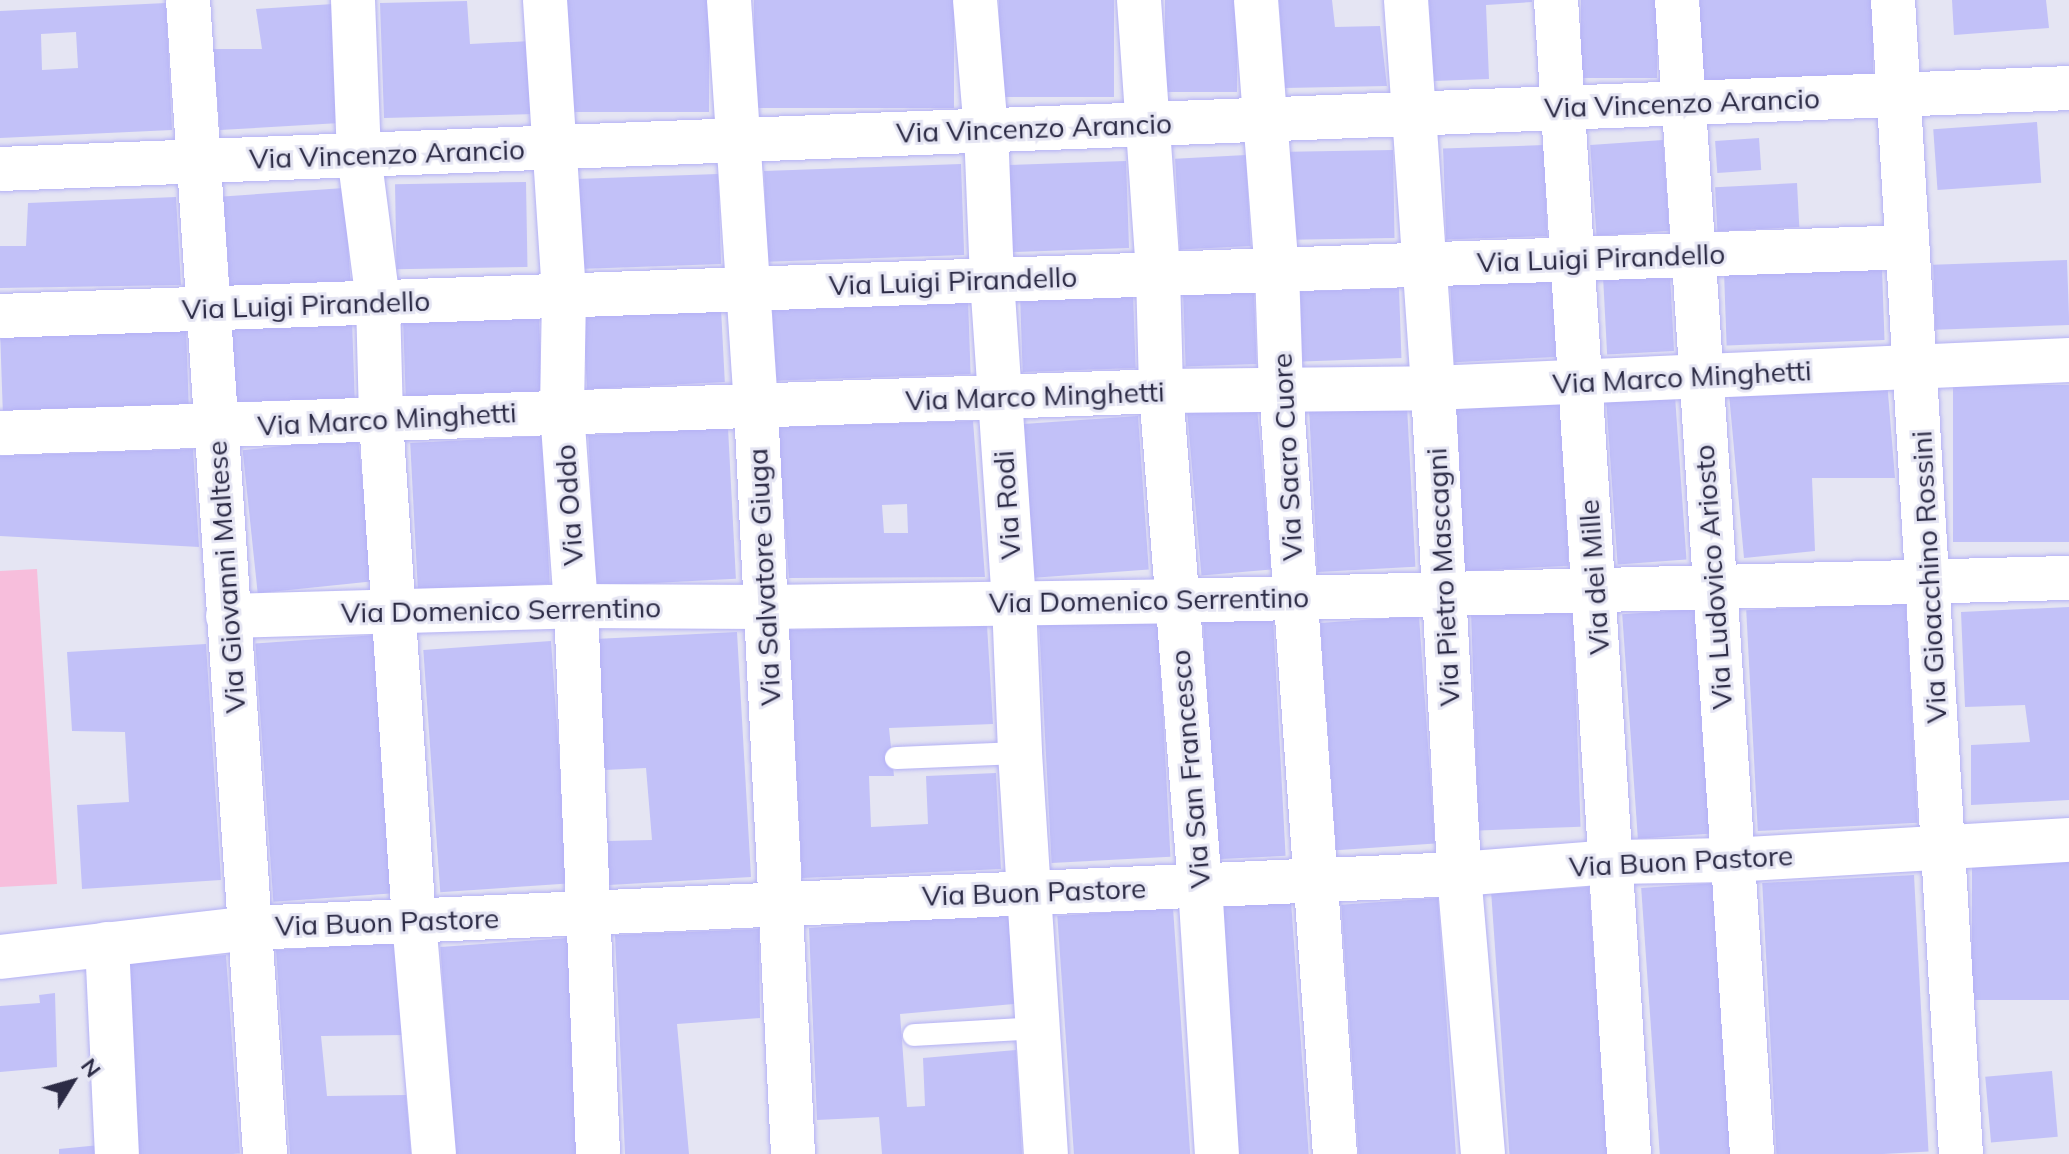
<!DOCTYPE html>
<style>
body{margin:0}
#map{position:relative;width:2069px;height:1154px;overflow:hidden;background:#e5e5f3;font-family:Mulish,sans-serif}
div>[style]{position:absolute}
.green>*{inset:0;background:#f7bedc}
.building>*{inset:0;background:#c2c1f8;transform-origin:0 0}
.roads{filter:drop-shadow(0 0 2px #b4b1f5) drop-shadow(0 0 2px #b4b1f5)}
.service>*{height:22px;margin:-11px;padding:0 11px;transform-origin:11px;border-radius:11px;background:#fff}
.minor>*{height:44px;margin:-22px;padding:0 22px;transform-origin:22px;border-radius:22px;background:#fff}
.tertiary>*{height:44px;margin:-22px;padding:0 22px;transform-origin:22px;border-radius:22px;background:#fff}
span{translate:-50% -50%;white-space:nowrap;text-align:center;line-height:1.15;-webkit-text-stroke:6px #e5e5f3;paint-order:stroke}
.street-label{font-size:28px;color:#2c2b45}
.north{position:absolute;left:32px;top:1042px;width:80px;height:80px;-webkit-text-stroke:6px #e5e5f3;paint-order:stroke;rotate:53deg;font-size:22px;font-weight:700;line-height:32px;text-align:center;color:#2c2b45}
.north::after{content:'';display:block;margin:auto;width:28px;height:36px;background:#2c2b45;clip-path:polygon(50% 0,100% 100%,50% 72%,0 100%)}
</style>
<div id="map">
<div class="green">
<div style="clip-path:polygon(37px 569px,57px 884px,0 887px,0 571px)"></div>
</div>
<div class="building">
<div style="left:564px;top:0;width:145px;height:112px"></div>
<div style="left:754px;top:0;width:200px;height:108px"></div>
<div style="left:999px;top:0;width:115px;height:97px"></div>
<div style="left:1165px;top:0;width:72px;height:92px"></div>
<div style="clip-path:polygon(1279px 0,1332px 0,1335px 27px,1380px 26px,1387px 86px,1285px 88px)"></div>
<div style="clip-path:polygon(1429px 0,1532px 0,1532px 2px,1486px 5px,1489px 79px,1433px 81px)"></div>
<div style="left:1581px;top:0;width:76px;height:78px"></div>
<div style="left:1700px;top:0;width:173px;height:87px"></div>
<div style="clip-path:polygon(1952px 0,2046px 0,2049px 28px,1954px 35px)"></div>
<div style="clip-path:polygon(467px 1px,470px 44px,531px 41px,535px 114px,384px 118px,380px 3px)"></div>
<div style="clip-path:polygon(evenodd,166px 3px,172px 130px,0 138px,0 11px,166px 3px,76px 32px,78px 68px,42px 70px,41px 34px,76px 32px)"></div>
<div style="clip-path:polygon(333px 4px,340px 123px,220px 130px,213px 49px,262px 49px,256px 9px)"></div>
<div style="left:2037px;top:122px;width:61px;height:104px;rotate:86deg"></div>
<div style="left:1759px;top:138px;width:32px;height:44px;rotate:86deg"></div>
<div style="left:1663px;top:140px;width:91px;height:73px;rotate:86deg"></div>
<div style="left:1544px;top:145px;width:91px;height:101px;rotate:88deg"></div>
<div style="left:1393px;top:150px;width:88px;height:103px;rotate:89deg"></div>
<div style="left:1246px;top:155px;width:91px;height:71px;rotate:87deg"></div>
<div style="left:1126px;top:161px;width:87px;height:118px;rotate:88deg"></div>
<div style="left:961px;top:164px;width:91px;height:197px;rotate:88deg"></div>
<div style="left:718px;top:174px;width:90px;height:143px;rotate:88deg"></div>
<div style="left:526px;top:182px;width:85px;height:131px;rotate:89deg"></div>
<div style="left:1797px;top:183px;width:44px;height:82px;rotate:87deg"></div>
<div style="left:344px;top:188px;width:95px;height:121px;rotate:86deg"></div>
<div style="clip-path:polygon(176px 197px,181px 285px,0 288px,0 246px,26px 246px,28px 203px)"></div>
<div style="left:2067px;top:260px;width:65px;height:134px;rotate:88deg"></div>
<div style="left:1882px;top:268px;width:72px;height:158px;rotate:88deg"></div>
<div style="left:1670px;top:274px;width:77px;height:67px;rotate:87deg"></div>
<div style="left:1552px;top:277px;width:80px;height:102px;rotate:87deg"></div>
<div style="left:1399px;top:288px;width:70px;height:99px;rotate:88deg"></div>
<div style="left:1254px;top:290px;width:74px;height:71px;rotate:88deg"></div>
<div style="left:1133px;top:293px;width:75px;height:113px;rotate:88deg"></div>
<div style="left:968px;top:299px;width:75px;height:196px;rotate:88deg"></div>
<div style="left:721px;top:309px;width:73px;height:138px;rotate:87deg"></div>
<div style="left:539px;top:316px;width:78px;height:136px;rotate:88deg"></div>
<div style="left:352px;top:320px;width:78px;height:121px;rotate:88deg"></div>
<div style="left:186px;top:327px;width:77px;height:186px;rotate:88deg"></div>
<div style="clip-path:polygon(1887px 381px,1895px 478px,1812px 478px,1815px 551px,1744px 558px,1729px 394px)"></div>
<div style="left:2069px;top:385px;width:157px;height:116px;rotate:90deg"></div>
<div style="left:1675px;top:396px;width:164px;height:69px;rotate:86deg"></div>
<div style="left:1560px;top:400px;width:166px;height:104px;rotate:87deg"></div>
<div style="left:1407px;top:406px;width:161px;height:98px;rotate:87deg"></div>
<div style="left:1257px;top:407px;width:163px;height:70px;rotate:85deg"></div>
<div style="left:1138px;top:416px;width:154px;height:115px;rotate:86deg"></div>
<div style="clip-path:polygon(evenodd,973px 421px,985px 577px,789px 578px,778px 427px,973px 421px,907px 504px,908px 533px,884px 533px,882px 505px,907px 504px)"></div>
<div style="left:728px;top:428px;width:151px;height:140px;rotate:87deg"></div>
<div style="left:542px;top:436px;width:148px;height:132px;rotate:87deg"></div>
<div style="left:358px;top:438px;width:144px;height:116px;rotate:84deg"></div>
<div style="clip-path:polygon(193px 449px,199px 547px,0 536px,0 456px)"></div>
<div style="left:1906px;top:602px;width:221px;height:160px;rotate:87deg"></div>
<div style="clip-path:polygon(2069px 607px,2069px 800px,1971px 805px,1971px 745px,2030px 742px,2025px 705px,1965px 707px,1961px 612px)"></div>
<div style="left:1697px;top:609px;width:225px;height:75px;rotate:86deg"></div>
<div style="left:1573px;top:610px;width:217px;height:102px;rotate:88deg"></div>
<div style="left:1273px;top:616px;width:240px;height:70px;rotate:87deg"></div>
<div style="left:1419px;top:616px;width:228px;height:99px;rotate:86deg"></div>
<div style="left:1158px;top:619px;width:238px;height:119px;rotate:87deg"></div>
<div style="clip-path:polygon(987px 625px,993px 724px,889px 728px,894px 776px,869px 776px,871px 827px,928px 824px,926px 776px,996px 773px,1001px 869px,802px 878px,789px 630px)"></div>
<div style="clip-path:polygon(737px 632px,751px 877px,609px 885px,607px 841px,652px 840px,646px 768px,605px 770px,595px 639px)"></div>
<div style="left:376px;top:635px;width:259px;height:121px;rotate:86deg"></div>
<div style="left:551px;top:641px;width:243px;height:128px;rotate:86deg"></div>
<div style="clip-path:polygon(206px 644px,221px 880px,82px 889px,77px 805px,129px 802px,125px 732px,72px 731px,67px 652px)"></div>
<div style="left:2069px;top:860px;width:140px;height:97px;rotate:90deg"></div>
<div style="left:1914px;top:875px;width:277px;height:152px;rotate:87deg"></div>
<div style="left:1714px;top:883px;width:272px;height:73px;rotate:86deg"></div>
<div style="left:1589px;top:887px;width:268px;height:98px;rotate:86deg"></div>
<div style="left:1438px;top:898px;width:257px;height:97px;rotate:86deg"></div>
<div style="left:1291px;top:901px;width:254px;height:72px;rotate:86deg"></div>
<div style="left:1173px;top:908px;width:247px;height:116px;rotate:86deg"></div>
<div style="clip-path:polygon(1009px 913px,1014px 1004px,900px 1014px,907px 1107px,925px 1106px,923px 1058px,1016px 1050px,1022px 1154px,882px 1154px,879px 1117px,817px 1120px,809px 928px)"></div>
<div style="clip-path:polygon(759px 929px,760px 1018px,677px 1024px,689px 1154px,625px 1154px,615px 935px)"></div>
<div style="left:568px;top:938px;width:216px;height:128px;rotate:86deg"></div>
<div style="clip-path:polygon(397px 942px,404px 1035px,321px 1036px,327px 1096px,406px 1095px,411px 1154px,290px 1154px,276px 950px)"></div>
<div style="left:226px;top:955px;width:199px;height:105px;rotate:86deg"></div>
<div style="clip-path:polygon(55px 993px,57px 1067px,0 1072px,0 1006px,40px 1003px,39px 995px)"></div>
<div style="left:2052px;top:1071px;width:66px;height:67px;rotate:85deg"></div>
<div style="clip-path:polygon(100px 1145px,101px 1154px,59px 1154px,59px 1149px)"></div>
</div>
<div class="roads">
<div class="service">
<div style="left:896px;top:758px;width:124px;rotate:-2.3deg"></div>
<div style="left:914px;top:1035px;width:124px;rotate:-3.2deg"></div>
</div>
<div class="minor">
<div style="left:188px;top:0;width:1157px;rotate:86.18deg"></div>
<div style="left:353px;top:0;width:155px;rotate:87.8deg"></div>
<div style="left:359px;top:155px;width:148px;rotate:82.6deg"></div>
<div style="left:378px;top:302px;width:118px;rotate:88.5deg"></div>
<div style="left:381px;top:420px;width:502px;rotate:86.23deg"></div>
<div style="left:414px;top:921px;width:234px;rotate:85.1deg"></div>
<div style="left:545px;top:0;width:296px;rotate:86.3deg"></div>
<div style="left:564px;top:295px;width:116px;rotate:91deg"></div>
<div style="left:562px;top:411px;width:196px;rotate:85.9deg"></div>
<div style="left:576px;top:606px;width:548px;rotate:87.7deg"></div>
<div style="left:729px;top:0;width:409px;rotate:86.2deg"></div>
<div style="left:756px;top:408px;width:747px;rotate:87.16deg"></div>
<div style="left:975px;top:0;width:130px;rotate:85.2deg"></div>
<div style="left:986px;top:130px;width:150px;rotate:87.7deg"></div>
<div style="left:992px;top:280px;width:323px;rotate:86.1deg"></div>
<div style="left:1014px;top:602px;width:151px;rotate:87.7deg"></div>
<div style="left:1020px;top:753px;width:402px;rotate:86.3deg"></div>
<div style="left:1139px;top:0;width:275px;rotate:86deg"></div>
<div style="left:1158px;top:274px;width:117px;rotate:88.5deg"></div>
<div style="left:1161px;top:391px;width:496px;rotate:85.5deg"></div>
<div style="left:1200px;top:885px;width:270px;rotate:86.4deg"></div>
<div style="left:1256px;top:0;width:271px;rotate:85.6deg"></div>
<div style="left:1277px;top:270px;width:120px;rotate:88.1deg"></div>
<div style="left:1281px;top:390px;width:766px;rotate:85.96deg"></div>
<div style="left:1406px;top:0;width:389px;rotate:86deg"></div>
<div style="left:1433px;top:388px;width:487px;rotate:86.9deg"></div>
<div style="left:1459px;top:874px;width:281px;rotate:85.1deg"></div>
<div style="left:1556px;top:0;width:1156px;rotate:86.38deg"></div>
<div style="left:1893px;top:0;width:1156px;rotate:86.63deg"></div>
<div style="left:0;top:169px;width:2071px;rotate:-2.24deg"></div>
<div style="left:0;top:316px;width:1908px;rotate:-2.07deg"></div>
<div style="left:0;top:433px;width:1162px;rotate:-2.07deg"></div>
<div style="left:1161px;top:391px;width:272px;rotate:-0.6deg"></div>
<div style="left:1433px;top:388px;width:637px;rotate:-2.52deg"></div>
<div style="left:228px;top:616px;width:348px;rotate:-1.6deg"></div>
<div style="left:576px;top:606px;width:189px;rotate:0.3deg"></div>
<div style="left:765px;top:607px;width:411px;rotate:-0.8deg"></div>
<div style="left:1176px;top:601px;width:893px;rotate:-1.48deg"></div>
<div style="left:107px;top:944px;width:210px;rotate:87.3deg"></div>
<div style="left:0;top:957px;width:252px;rotate:-6.6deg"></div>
<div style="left:250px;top:928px;width:1210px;rotate:-2.56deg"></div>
<div style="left:1459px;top:874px;width:154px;rotate:-4.5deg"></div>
<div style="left:1613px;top:862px;width:118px;rotate:-1deg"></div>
<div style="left:1731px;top:860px;width:339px;rotate:-3.4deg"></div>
</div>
<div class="tertiary">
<div style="left:1677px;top:0;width:1156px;rotate:86.28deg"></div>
</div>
</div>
<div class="street-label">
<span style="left:1682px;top:103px;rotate:-2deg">Via Vincenzo Arancio</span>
<span style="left:1034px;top:128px;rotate:-2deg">Via Vincenzo Arancio</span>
<span style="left:387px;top:154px;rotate:-2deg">Via Vincenzo Arancio</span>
<span style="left:1601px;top:258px;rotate:-2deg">Via Luigi Pirandello</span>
<span style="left:953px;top:281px;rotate:-2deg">Via Luigi Pirandello</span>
<span style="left:306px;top:305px;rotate:-2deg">Via Luigi Pirandello</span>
<span style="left:1682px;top:377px;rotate:-3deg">Via Marco Minghetti</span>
<span style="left:1035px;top:396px;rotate:-2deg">Via Marco Minghetti</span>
<span style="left:387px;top:419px;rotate:-3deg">Via Marco Minghetti</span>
<span style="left:1287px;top:457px;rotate:-93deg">Via Sacro Cuore</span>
<span style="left:569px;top:505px;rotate:-94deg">Via Oddo</span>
<span style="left:1007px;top:505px;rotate:-94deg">Via Rodi</span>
<span style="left:226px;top:577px;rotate:-94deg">Via Giovanni Maltese</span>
<span style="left:764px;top:577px;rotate:-93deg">Via Salvatore Giuga</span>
<span style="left:1443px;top:577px;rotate:-93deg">Via Pietro Mascagni</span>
<span style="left:1594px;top:577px;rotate:-94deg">Via dei Mille</span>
<span style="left:1713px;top:577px;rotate:-94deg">Via Ludovico Ariosto</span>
<span style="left:1929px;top:577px;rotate:-93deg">Via Gioacchino Rossini</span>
<span style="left:1149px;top:600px;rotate:-1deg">Via Domenico Serrentino</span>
<span style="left:501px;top:610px;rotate:-1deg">Via Domenico Serrentino</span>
<span style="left:1190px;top:769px;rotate:-95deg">Via San Francesco</span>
<span style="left:1681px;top:861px;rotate:-3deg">Via Buon Pastore</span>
<span style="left:1034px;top:892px;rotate:-2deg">Via Buon Pastore</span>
<span style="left:387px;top:922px;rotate:-2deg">Via Buon Pastore</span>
</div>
<div class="north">N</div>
</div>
